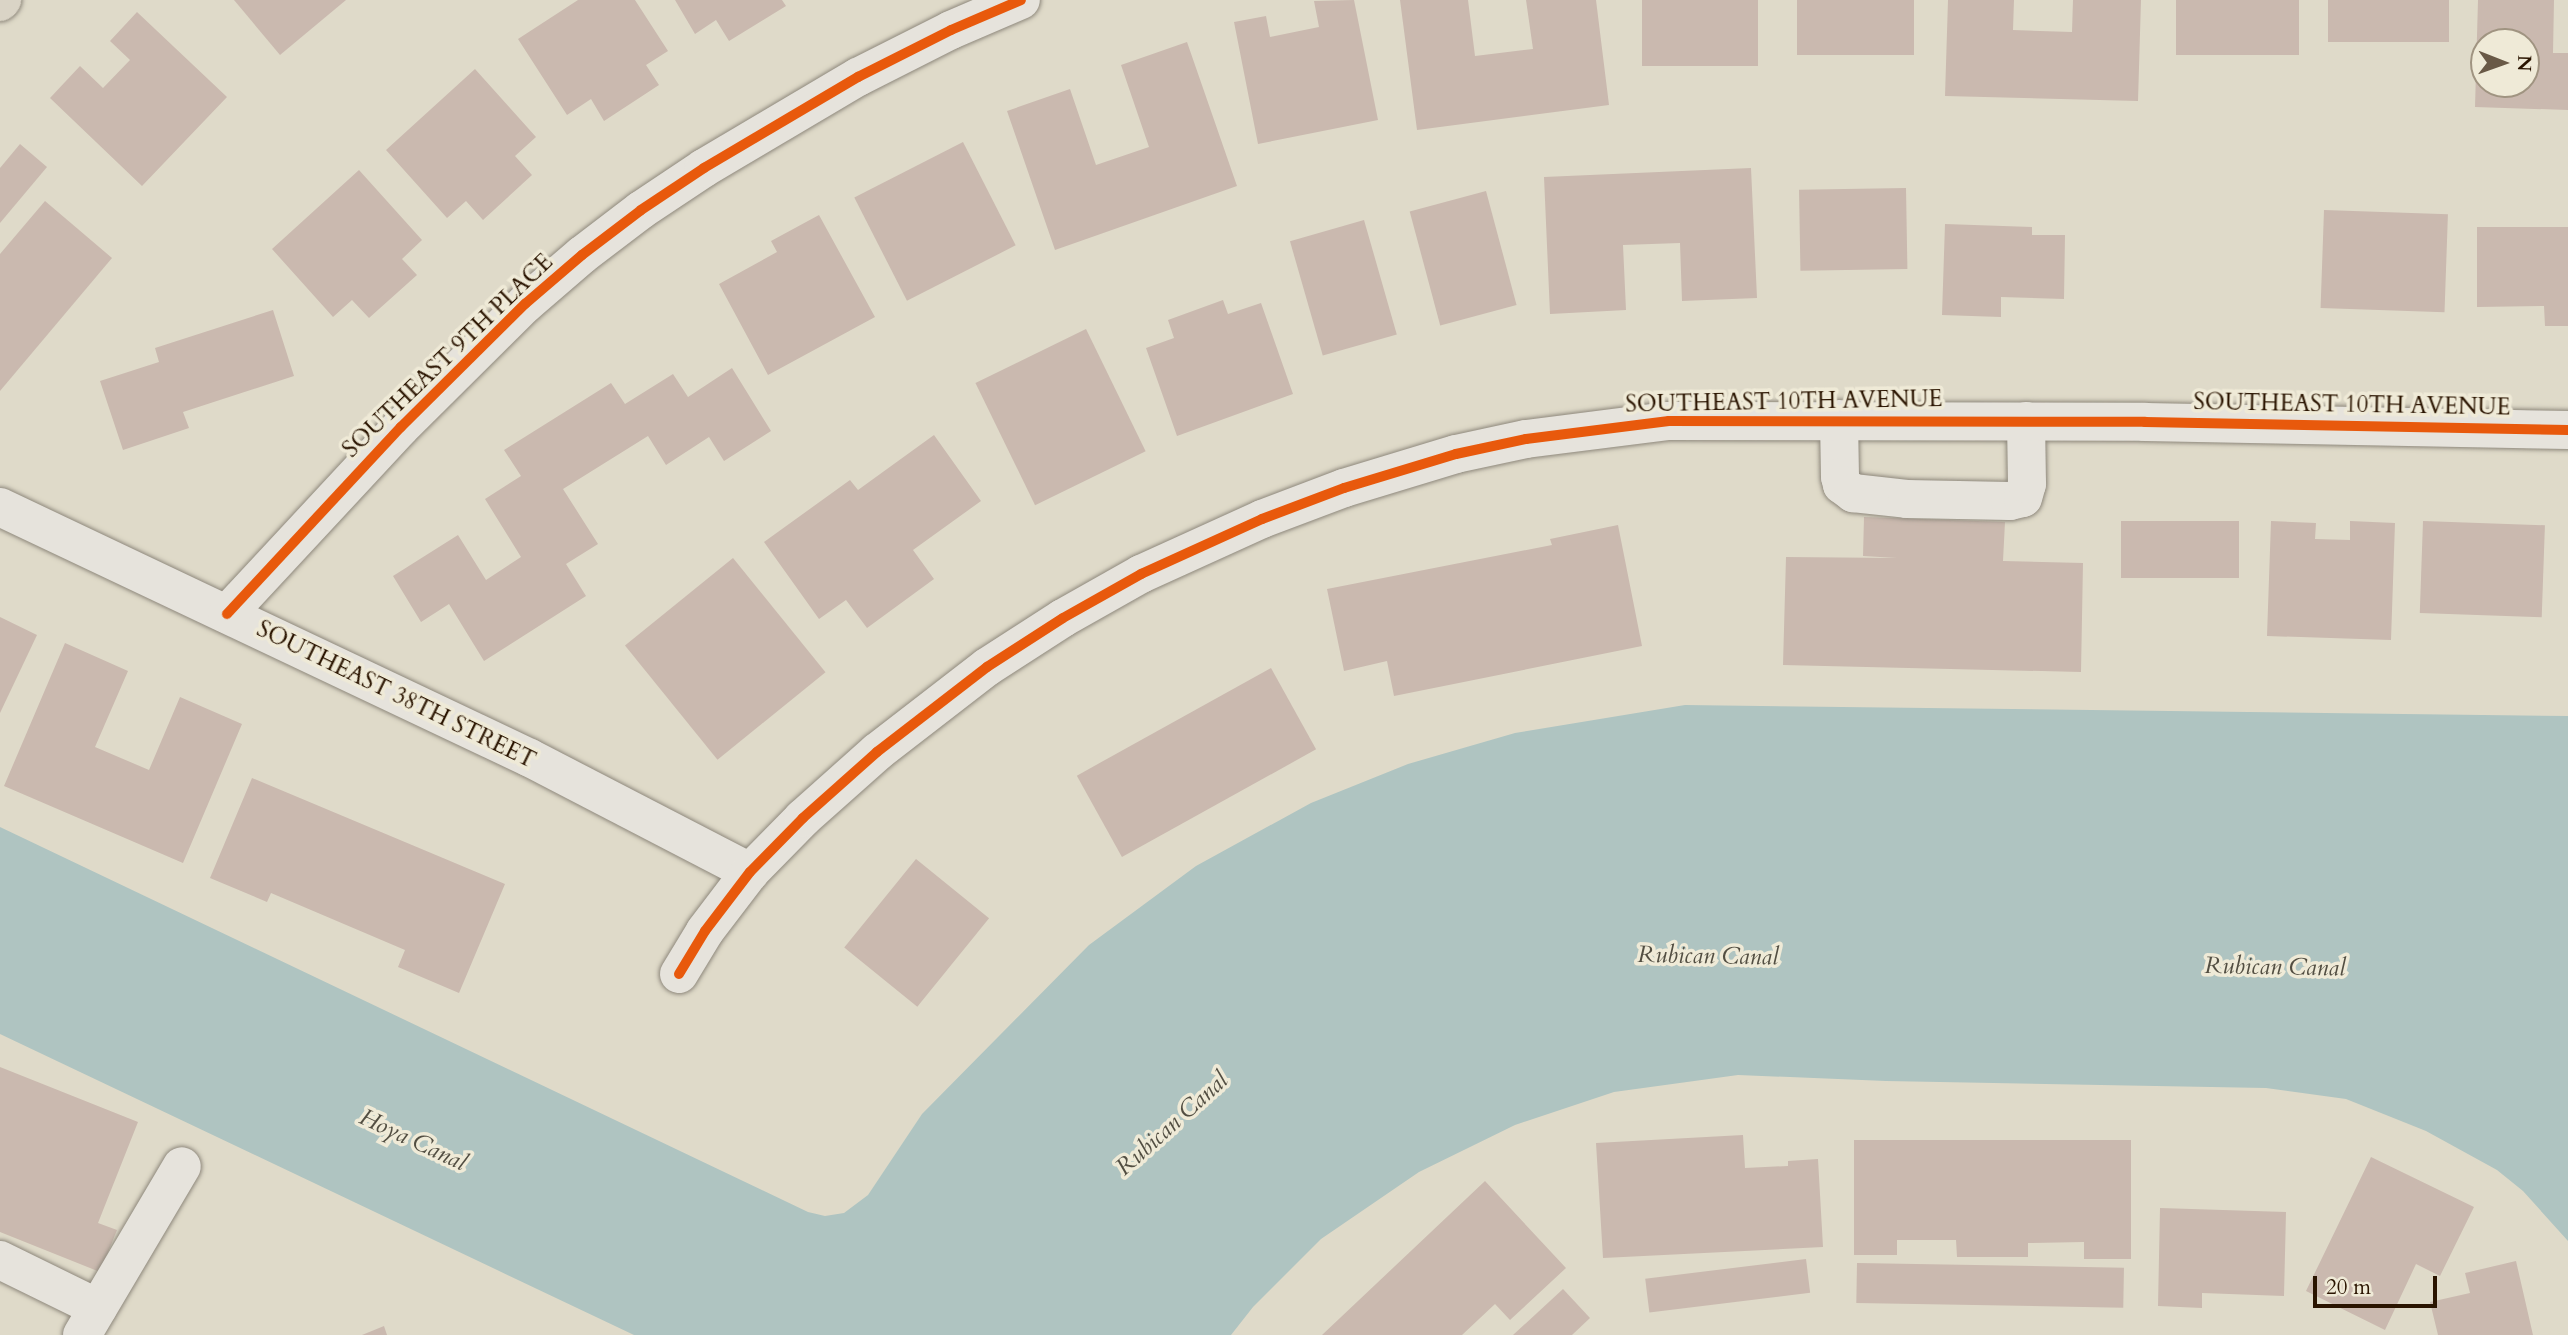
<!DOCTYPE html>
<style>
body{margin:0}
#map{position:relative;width:2568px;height:1335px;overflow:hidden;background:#dfdac9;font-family:Cardo,serif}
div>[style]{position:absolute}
.water>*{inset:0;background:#afc4c1}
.building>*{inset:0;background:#cab9af;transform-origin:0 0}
.roads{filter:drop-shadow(0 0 2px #8e887c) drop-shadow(0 0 2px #8e887c)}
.minor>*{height:38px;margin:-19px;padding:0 19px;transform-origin:19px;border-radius:19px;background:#e6e3dc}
.major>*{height:38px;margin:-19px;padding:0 19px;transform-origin:19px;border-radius:19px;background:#dad4c6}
.cycleway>*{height:10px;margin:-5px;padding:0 5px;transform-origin:5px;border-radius:5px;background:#e8590c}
span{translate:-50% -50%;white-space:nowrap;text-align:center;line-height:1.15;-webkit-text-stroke:7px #efead7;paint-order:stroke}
.street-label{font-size:23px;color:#2a1400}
.water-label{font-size:24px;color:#524e42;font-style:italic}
.north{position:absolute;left:2470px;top:28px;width:70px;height:70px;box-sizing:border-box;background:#efead7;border:2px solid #a09481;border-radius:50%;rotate:91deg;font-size:19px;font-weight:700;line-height:28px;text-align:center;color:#2a1400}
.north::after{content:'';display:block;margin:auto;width:24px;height:32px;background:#695946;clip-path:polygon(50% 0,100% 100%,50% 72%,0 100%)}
.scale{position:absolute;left:2313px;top:1276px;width:124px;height:32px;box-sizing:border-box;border:4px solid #2a1400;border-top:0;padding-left:9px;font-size:21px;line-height:24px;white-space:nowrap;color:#2a1400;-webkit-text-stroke:5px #efead7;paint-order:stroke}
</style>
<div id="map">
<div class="water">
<div style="clip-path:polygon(1685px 705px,2568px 716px,2568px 1241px,2523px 1191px,2497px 1170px,2426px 1131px,2346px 1099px,2266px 1088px,1886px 1081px,1738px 1075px,1614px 1092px,1515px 1125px,1419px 1172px,1321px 1239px,1253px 1307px,1231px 1335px,634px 1335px,0 1034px,0 827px,808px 1212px,825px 1216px,844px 1213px,868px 1195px,922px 1114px,1089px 945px,1196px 866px,1311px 803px,1408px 764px,1515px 733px)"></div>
</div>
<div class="building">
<div style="clip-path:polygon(234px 0,346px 0,280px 55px)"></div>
<div style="clip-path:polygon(578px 0,635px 0,668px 51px,646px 65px,659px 85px,604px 121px,591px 99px,567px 115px,518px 39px)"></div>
<div style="clip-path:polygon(675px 0,782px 0,786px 6px,729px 41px,716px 20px,695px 34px)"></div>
<div style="clip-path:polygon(1354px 0,1378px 120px,1258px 144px,1234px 22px,1266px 16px,1270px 37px,1319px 27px,1314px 1px)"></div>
<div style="clip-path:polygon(1400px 0,1468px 0,1475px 56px,1533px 49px,1526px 0,1596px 0,1609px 105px,1417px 130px)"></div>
<div style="left:1642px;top:0;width:116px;height:66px"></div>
<div style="left:1797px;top:0;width:117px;height:55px"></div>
<div style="clip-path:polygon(1948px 0,2014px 0,2013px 30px,2072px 32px,2073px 0,2141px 0,2138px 101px,1945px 96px)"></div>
<div style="left:2176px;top:0;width:123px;height:55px"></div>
<div style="left:2328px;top:0;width:121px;height:42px"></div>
<div style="clip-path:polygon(evenodd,2478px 0,2554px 0,2553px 53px,2568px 53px,2568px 110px,2475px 107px,2478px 0,2484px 42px,2526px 42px,2526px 84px,2484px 84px,2484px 42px)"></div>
<div style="clip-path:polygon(137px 12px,227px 97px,142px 186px,50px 98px,80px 66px,103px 88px,130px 60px,110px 41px)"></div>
<div style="clip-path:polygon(1187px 42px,1237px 186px,1055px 250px,1007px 111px,1070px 89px,1096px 165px,1149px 147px,1121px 65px)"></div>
<div style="clip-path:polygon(475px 69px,536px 137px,515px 156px,532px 175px,483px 220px,466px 201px,447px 218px,386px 150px)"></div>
<div style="left:963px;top:142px;width:116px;height:122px;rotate:63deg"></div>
<div style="clip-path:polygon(20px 144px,47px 167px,0 223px,0 168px)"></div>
<div style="clip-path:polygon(1751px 168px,1757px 298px,1682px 301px,1680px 243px,1623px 245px,1626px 310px,1550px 314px,1544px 177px)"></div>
<div style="clip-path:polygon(359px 170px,422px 240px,402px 259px,417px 275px,369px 318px,352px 300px,333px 317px,272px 249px)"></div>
<div style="left:1906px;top:188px;width:81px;height:107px;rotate:89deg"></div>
<div style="left:1486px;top:191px;width:118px;height:79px;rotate:75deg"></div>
<div style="clip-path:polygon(45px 201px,112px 258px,0 391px,0 254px)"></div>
<div style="left:2324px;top:210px;width:124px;height:98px;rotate:2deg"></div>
<div style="clip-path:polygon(819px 215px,875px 317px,768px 375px,719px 284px,777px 252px,771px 241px)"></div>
<div style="left:1364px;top:220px;width:119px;height:77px;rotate:74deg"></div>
<div style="clip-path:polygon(1945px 224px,2032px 227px,2032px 235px,2065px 235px,2064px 299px,2001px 297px,2001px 317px,1942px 315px)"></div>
<div style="clip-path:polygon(2477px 227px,2568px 227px,2568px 326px,2545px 326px,2544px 306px,2477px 307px)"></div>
<div style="clip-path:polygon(1223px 300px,1228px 314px,1261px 303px,1293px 394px,1177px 436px,1146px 348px,1174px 338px,1168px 320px)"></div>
<div style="clip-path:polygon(273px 310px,294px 376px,183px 412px,189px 428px,123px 450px,100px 381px,159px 362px,155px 348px)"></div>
<div style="left:1086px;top:329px;width:136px;height:123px;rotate:64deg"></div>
<div style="clip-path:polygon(732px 368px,771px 431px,724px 461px,709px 437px,666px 465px,648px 436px,563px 489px,598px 544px,566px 564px,586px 596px,484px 661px,449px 604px,421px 622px,393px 576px,458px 535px,486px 580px,521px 557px,485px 499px,521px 476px,504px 450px,611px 383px,625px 404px,673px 374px,688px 397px)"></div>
<div style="clip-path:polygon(934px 435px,981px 501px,913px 550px,934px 579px,867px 628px,846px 600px,819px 619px,764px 542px,850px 480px,858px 490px)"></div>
<div style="clip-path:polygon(1864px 517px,2005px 522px,2003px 561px,2083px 563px,2081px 672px,1783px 665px,1786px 557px,1897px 558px,1863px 556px)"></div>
<div style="left:2121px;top:521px;width:118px;height:57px"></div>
<div style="clip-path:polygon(2271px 521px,2316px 523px,2315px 539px,2350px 540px,2350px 521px,2395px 523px,2391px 640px,2267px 636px)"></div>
<div style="left:2423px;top:521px;width:122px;height:92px;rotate:2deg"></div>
<div style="clip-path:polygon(1618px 525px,1642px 646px,1394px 696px,1387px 661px,1344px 671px,1327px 589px,1552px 545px,1550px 539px)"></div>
<div style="left:733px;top:558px;width:147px;height:139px;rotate:51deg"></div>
<div style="clip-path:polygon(0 617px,37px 635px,0 713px)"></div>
<div style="clip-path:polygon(65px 643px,128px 671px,95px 747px,149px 770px,180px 697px,242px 724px,183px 863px,4px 786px)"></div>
<div style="left:1271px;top:668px;width:93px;height:222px;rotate:61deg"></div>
<div style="clip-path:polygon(252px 778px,505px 884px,459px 993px,398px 967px,405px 950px,271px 893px,267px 902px,210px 878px)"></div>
<div style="left:916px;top:859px;width:94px;height:114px;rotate:39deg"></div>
<div style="clip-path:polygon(0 1067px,138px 1122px,98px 1223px,117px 1230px,100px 1272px,0 1232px)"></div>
<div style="clip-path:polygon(1743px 1135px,1745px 1168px,1788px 1166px,1788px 1161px,1818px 1159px,1823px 1247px,1603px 1258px,1596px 1143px)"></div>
<div style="clip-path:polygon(1854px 1140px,2131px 1140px,2131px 1259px,2084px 1259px,2084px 1242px,2028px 1243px,2028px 1257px,1957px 1257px,1956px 1240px,1897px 1240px,1897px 1255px,1854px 1255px)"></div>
<div style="clip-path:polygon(2371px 1157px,2474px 1207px,2440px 1276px,2416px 1264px,2385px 1330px,2306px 1291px)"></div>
<div style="clip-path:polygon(1485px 1181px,1566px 1268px,1510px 1320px,1495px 1304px,1462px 1335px,1322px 1335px)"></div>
<div style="clip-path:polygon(2160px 1208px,2286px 1212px,2284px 1296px,2202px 1293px,2202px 1308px,2158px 1306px)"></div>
<div style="left:1806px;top:1259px;width:34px;height:162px;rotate:83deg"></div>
<div style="clip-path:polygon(2516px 1261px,2533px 1335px,2438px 1335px,2430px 1302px,2470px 1293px,2465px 1273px)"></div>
<div style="left:1857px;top:1263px;width:267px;height:40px;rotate:1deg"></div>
<div style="clip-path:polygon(1563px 1289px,1590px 1318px,1572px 1335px,1513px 1335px)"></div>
<div style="clip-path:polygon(384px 1326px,387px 1335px,362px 1335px)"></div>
</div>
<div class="roads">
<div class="minor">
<div style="left:1839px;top:419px;width:58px;rotate:89deg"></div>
<div style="left:1840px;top:477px;width:8px;rotate:76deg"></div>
<div style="left:1842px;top:485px;width:14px;rotate:36deg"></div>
<div style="left:1853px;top:493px;width:54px;rotate:6.3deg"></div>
<div style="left:1907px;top:499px;width:103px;rotate:1.1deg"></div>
<div style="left:2010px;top:501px;width:13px;rotate:-13deg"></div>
<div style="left:2023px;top:498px;width:15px;rotate:-74deg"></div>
<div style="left:2027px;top:484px;width:63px;rotate:-90.9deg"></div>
<div style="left:0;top:507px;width:586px;rotate:25.34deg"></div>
<div style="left:530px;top:758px;width:248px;rotate:27.4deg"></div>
<div style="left:227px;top:614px;width:255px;rotate:-47.1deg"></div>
<div style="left:401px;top:427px;width:175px;rotate:-44.8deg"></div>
<div style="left:525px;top:304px;width:75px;rotate:-40.7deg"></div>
<div style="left:582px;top:255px;width:74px;rotate:-37.3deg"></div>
<div style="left:641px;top:210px;width:76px;rotate:-33.7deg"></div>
<div style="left:704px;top:168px;width:179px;rotate:-30.6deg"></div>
<div style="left:858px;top:77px;width:104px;rotate:-26.8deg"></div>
<div style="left:951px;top:30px;width:76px;rotate:-23.2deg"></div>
<div style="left:679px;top:974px;width:50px;rotate:-58.8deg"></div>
<div style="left:705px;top:931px;width:74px;rotate:-52.7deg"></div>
<div style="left:750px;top:872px;width:76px;rotate:-45.5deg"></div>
<div style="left:803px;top:818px;width:99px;rotate:-41.7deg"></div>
<div style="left:877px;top:752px;width:139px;rotate:-37.7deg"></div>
<div style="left:987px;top:667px;width:90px;rotate:-32.8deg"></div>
<div style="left:1063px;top:618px;width:90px;rotate:-29.4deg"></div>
<div style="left:1141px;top:574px;width:133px;rotate:-24.4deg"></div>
<div style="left:1262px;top:519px;width:88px;rotate:-20.7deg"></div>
<div style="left:1344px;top:488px;width:117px;rotate:-16.9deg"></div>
<div style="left:1456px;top:454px;width:72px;rotate:-12.1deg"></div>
<div style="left:1526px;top:439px;width:144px;rotate:-7.2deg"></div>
<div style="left:1669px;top:421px;width:476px;rotate:0.1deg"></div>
<div style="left:2145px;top:422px;width:423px;rotate:1.1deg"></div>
<div style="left:0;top:1260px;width:109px;rotate:26.1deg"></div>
<div style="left:82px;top:1335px;width:196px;rotate:-59.4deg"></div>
</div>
<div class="major">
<div style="left:0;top:2px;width:3px;rotate:-45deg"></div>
</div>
</div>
<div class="cycleway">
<div style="left:227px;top:614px;width:255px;rotate:-47.1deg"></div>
<div style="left:401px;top:427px;width:175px;rotate:-44.8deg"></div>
<div style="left:525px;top:304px;width:75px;rotate:-40.7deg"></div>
<div style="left:582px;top:255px;width:74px;rotate:-37.3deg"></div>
<div style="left:641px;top:210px;width:76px;rotate:-33.7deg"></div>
<div style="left:704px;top:168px;width:179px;rotate:-30.6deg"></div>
<div style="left:858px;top:77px;width:104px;rotate:-26.8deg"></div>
<div style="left:951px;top:30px;width:76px;rotate:-23.2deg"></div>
<div style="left:679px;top:974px;width:50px;rotate:-58.8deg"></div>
<div style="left:705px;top:931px;width:74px;rotate:-52.7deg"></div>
<div style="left:750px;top:872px;width:76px;rotate:-45.5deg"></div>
<div style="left:803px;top:818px;width:99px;rotate:-41.7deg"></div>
<div style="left:877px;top:752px;width:139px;rotate:-37.7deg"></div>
<div style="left:987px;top:667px;width:90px;rotate:-32.8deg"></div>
<div style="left:1063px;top:618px;width:90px;rotate:-29.4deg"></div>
<div style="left:1141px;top:574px;width:133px;rotate:-24.4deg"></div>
<div style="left:1262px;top:519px;width:88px;rotate:-20.7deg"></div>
<div style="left:1344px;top:488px;width:117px;rotate:-16.9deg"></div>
<div style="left:1456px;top:454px;width:72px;rotate:-12.1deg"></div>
<div style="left:1526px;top:439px;width:144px;rotate:-7.2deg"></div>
<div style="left:1669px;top:421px;width:476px;rotate:0.1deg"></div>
<div style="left:2145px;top:422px;width:423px;rotate:1.1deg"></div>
</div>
<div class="street-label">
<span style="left:448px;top:356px;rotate:-44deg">SOUTHEAST 9TH PLACE</span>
<span style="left:1784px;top:402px;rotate:-1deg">SOUTHEAST 10TH AVENUE</span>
<span style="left:2352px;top:405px;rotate:1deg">SOUTHEAST 10TH AVENUE</span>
<span style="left:396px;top:695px;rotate:26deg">SOUTHEAST 38TH STREET</span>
</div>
<div class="water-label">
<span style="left:1708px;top:956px;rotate:1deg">Rubican Canal</span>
<span style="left:2275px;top:967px;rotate:1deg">Rubican Canal</span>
<span style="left:1172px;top:1124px;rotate:-42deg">Rubican Canal</span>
<span style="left:413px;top:1140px;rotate:25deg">Hoya Canal</span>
</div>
<div class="north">N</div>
<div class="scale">20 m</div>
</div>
